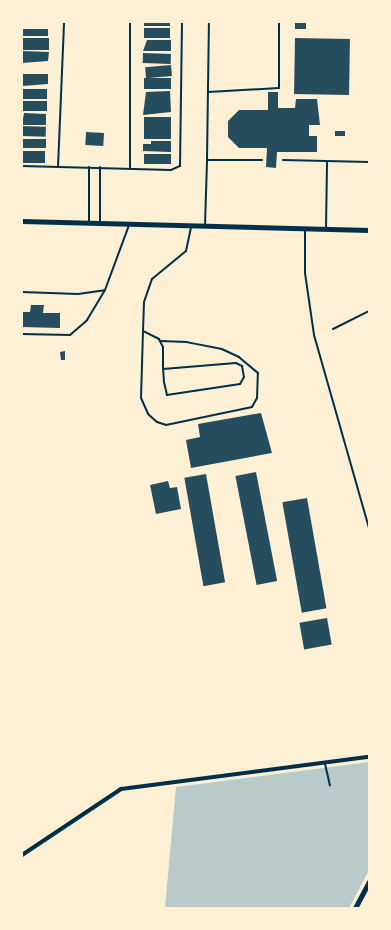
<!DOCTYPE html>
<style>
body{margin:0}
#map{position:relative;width:391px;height:930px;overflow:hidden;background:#fdf0d5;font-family:Jost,sans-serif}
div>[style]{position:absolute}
.green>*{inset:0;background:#b9caca}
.building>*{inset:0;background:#264d5e;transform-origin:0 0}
.service>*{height:2px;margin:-1px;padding:0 1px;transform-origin:1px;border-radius:1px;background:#003049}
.minor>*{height:4px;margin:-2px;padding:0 2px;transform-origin:2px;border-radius:2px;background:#003049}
.tertiary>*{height:5px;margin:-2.5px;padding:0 2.5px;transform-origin:2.5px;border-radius:2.5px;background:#003049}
span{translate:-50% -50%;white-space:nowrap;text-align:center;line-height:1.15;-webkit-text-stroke:3px #fdf0d5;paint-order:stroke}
.frame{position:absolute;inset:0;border:23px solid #fdf0d5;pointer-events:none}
</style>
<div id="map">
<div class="green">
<div style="clip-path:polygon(369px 762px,369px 870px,349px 908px,165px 908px,176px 787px)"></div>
</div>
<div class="building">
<div style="left:144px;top:22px;width:26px;height:4px"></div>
<div style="left:295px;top:22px;width:11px;height:7px"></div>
<div style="left:170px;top:28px;width:10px;height:26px;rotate:90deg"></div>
<div style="left:22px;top:29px;width:26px;height:7px"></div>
<div style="left:22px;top:38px;width:27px;height:12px"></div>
<div style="left:295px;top:38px;width:55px;height:56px;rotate:1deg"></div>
<div style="clip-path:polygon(147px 40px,171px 40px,171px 51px,143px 51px)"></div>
<div style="clip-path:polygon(22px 51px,49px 52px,48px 61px,22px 63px)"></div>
<div style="left:143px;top:53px;width:28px;height:10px;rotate:2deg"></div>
<div style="left:171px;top:65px;width:11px;height:26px;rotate:85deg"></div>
<div style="clip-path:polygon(22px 74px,48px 74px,48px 84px,22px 86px)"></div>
<div style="left:171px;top:78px;width:11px;height:27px;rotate:90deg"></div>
<div style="left:22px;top:89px;width:25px;height:10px"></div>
<div style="clip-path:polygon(170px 91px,171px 112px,143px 115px,146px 92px)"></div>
<div style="clip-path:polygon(268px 92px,278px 92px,278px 108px,295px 108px,296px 99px,317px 99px,320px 125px,309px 125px,309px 136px,317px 136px,317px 152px,277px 152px,276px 168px,266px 167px,267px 148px,239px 148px,228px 137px,228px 121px,239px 110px,268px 110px)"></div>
<div style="left:22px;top:101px;width:25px;height:10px"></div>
<div style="clip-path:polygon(24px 113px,46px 114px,46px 125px,22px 125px)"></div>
<div style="left:144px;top:117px;width:27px;height:22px"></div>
<div style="left:22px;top:126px;width:24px;height:10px;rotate:2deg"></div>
<div style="left:335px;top:131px;width:10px;height:5px"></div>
<div style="left:86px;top:132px;width:18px;height:13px;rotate:3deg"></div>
<div style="left:22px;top:139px;width:24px;height:9px"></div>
<div style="clip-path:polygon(151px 141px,171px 141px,171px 152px,143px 151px,143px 144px,151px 144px)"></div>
<div style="left:23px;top:151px;width:22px;height:12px"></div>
<div style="left:144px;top:154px;width:27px;height:10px"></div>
<div style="clip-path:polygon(31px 305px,44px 305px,43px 313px,60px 313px,60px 328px,22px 327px,22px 312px,30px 312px)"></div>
<div style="clip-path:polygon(65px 351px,65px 360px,61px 360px,60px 352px)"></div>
<div style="clip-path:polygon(261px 413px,272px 453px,191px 468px,186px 440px,200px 437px,198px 424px)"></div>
<div style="left:256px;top:472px;width:111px;height:21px;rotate:79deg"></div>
<div style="left:206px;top:474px;width:110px;height:22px;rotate:80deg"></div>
<div style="clip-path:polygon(168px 481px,170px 488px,177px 487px,181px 509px,156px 514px,150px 485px)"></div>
<div style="left:307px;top:498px;width:112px;height:25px;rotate:80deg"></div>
<div style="left:327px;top:618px;width:27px;height:28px;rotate:80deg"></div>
</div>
<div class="service">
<div style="left:130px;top:22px;width:146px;rotate:90deg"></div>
<div style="left:208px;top:92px;width:71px;rotate:-3.2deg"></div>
<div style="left:279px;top:88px;width:66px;rotate:-90deg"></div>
<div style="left:207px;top:160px;width:138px;rotate:-89.2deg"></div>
<div style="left:283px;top:160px;width:86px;rotate:1.3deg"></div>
<div style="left:22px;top:166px;width:149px;rotate:1.5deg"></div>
<div style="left:171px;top:170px;width:10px;rotate:-24deg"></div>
<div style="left:180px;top:166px;width:144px;rotate:-89.2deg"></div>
<div style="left:58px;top:167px;width:145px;rotate:-87.6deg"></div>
<div style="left:89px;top:222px;width:55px;rotate:-90deg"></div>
<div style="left:100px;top:222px;width:55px;rotate:-90deg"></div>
<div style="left:205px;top:225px;width:65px;rotate:-88.2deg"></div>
<div style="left:207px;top:160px;width:55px"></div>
<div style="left:326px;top:228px;width:67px;rotate:-89.1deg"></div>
<div style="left:305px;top:230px;width:43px;rotate:90deg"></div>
<div style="left:305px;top:273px;width:63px;rotate:81.7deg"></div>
<div style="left:314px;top:335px;width:201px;rotate:74.1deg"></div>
<div style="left:22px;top:292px;width:56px;rotate:2deg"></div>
<div style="left:78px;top:294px;width:27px;rotate:-8deg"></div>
<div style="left:105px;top:290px;width:69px;rotate:-69.7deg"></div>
<div style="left:333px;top:329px;width:40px;rotate:-26.6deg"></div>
<div style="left:143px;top:331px;width:67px;rotate:91.7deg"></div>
<div style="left:141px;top:398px;width:17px;rotate:66deg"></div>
<div style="left:148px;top:414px;width:12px;rotate:42deg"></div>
<div style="left:157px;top:422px;width:9px;rotate:18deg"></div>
<div style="left:166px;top:425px;width:88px;rotate:-11.8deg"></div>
<div style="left:252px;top:407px;width:10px;rotate:-61deg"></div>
<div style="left:257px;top:398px;width:25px;rotate:-88deg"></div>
<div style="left:258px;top:373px;width:25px;rotate:-140deg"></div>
<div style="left:239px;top:357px;width:19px;rotate:-155deg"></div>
<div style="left:222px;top:349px;width:36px;rotate:-169deg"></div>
<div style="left:187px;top:342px;width:27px;rotate:-178deg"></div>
<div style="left:22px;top:334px;width:48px;rotate:1.2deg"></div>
<div style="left:70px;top:335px;width:23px;rotate:-41deg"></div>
<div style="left:87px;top:320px;width:35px;rotate:-59deg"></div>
<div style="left:163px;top:369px;width:73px;rotate:-4.7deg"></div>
<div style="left:236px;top:363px;width:7px;rotate:27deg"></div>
<div style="left:242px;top:366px;width:11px;rotate:80deg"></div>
<div style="left:244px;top:377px;width:8px;rotate:120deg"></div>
<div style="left:240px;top:384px;width:74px;rotate:171.4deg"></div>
<div style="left:167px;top:395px;width:13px;rotate:-103deg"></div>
<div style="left:164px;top:382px;width:13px;rotate:-94deg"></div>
<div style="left:163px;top:369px;width:22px;rotate:-90deg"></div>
<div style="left:163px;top:347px;width:9px;rotate:-117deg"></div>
<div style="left:159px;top:339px;width:18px;rotate:-153deg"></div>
<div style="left:143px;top:331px;width:29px;rotate:-88deg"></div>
<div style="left:144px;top:302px;width:24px;rotate:-71deg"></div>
<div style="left:152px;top:279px;width:44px;rotate:-39.5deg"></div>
<div style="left:186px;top:251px;width:25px;rotate:-78deg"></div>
<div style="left:325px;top:764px;width:22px;rotate:77deg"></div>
</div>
<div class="minor">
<div style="left:22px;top:855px;width:119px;rotate:-33.7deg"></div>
<div style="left:121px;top:789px;width:250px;rotate:-7.4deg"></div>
</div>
<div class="tertiary">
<div style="left:22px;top:221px;width:347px;rotate:1.5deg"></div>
<div style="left:355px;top:908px;width:30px;rotate:-62deg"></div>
</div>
<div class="frame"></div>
</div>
